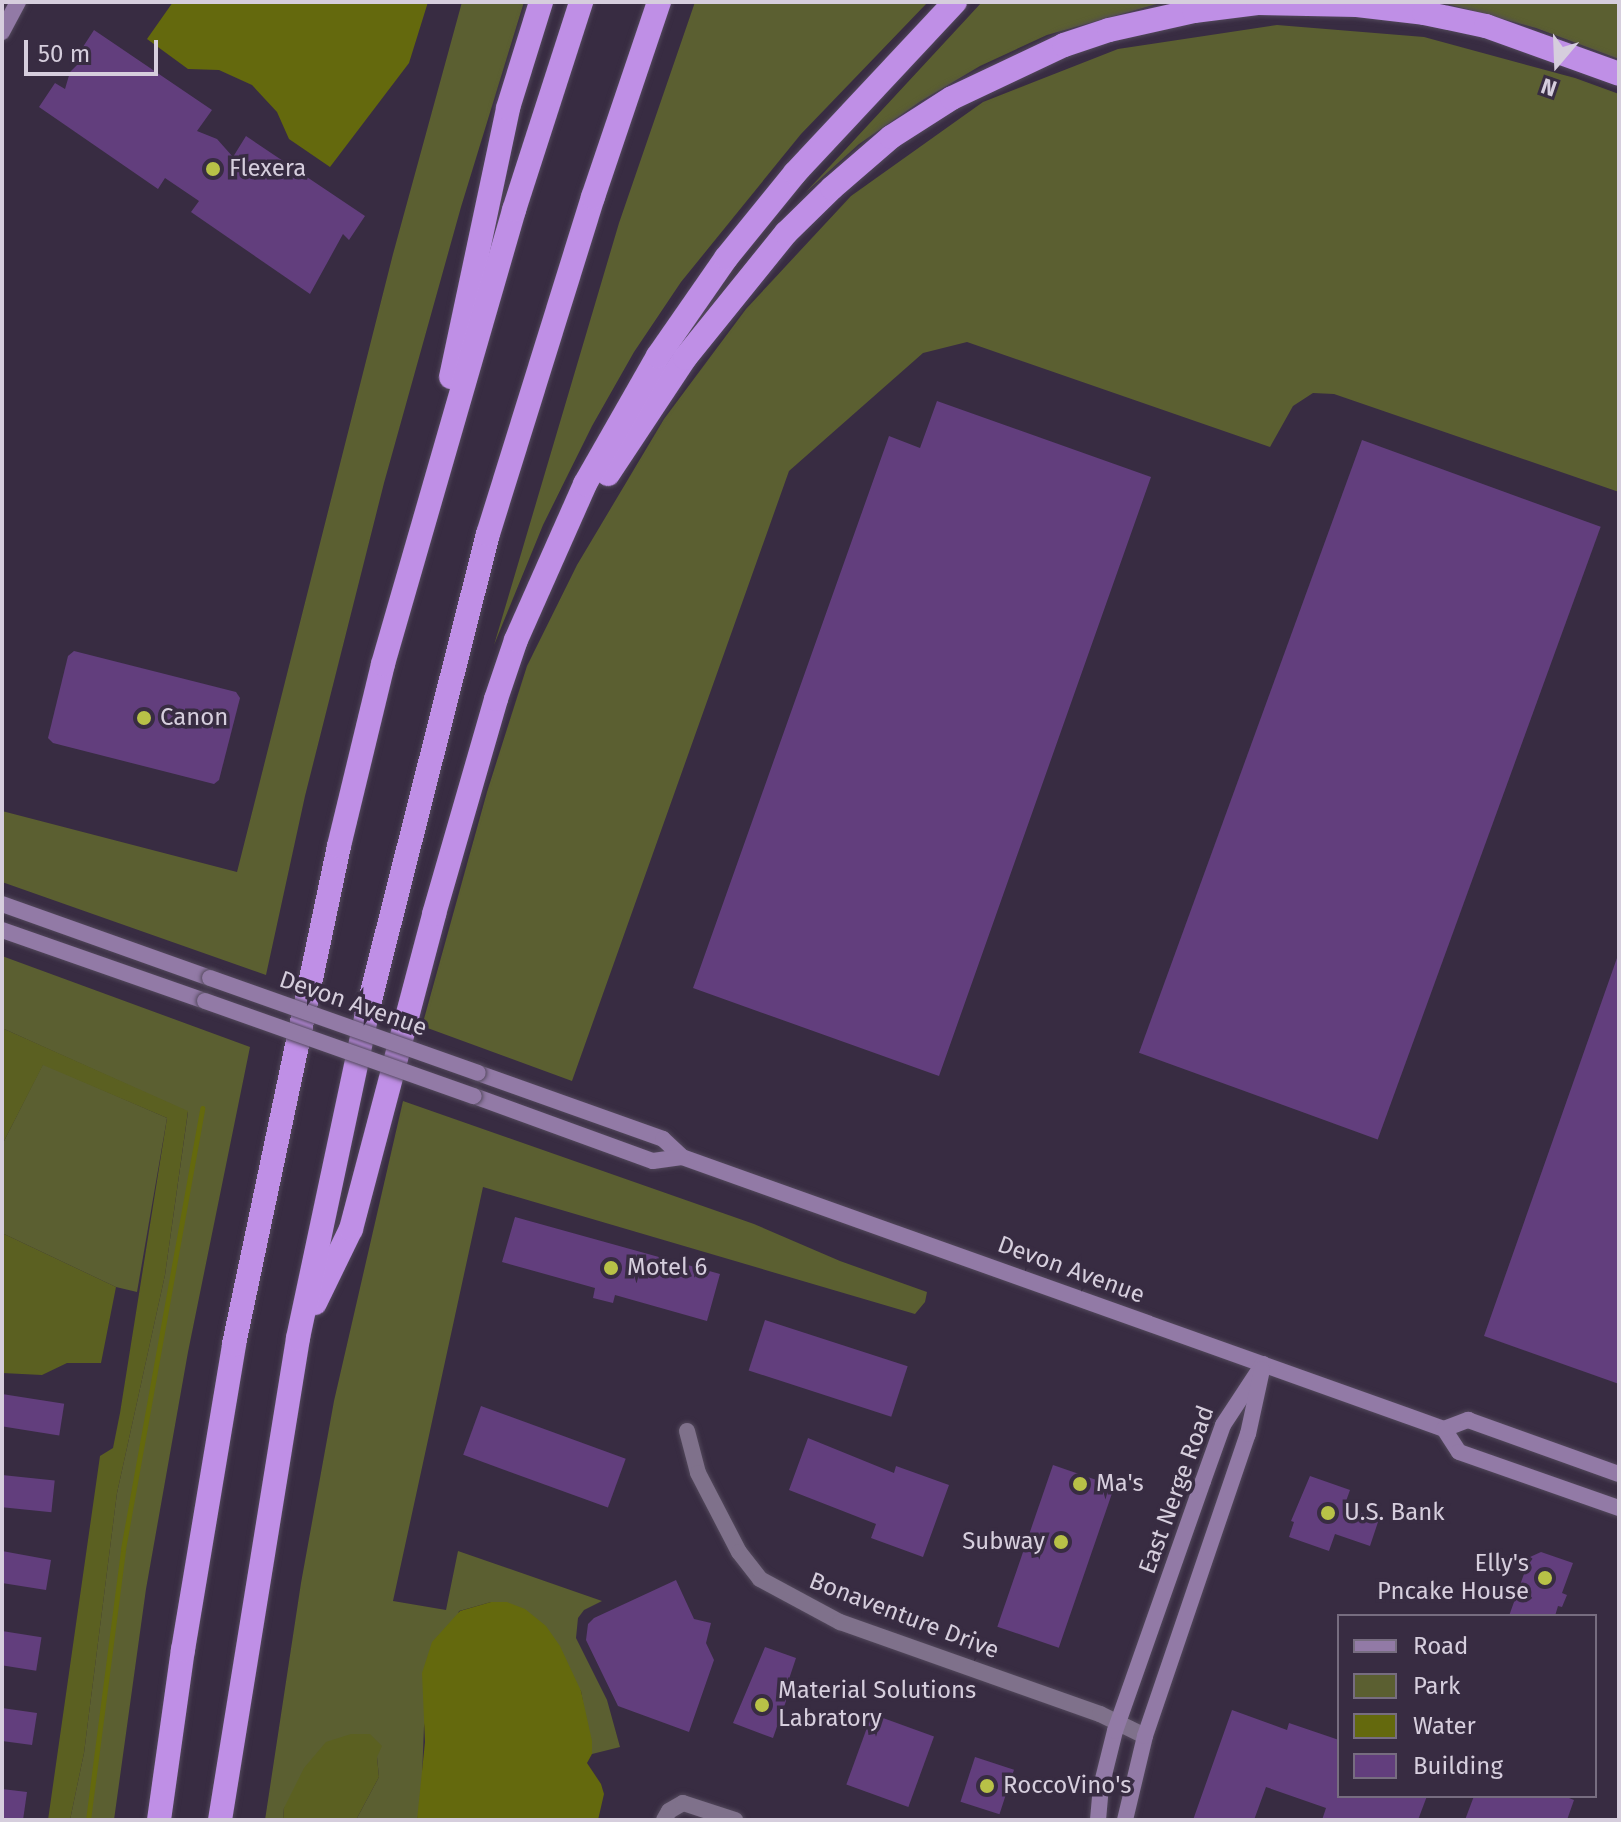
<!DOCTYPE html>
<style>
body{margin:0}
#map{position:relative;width:1621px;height:1822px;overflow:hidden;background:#382c42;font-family:"Fira Sans",sans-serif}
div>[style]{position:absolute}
.green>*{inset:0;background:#5b5f31}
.forest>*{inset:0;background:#5b6021}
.water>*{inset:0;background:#64690d}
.stream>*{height:5px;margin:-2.5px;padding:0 2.5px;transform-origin:2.5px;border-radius:2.5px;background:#64690d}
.building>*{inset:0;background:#623e7d;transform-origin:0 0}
.roads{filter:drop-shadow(0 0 2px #52485b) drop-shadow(0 0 2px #52485b)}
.street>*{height:16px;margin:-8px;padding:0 8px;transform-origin:8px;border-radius:8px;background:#7f718b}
.secondary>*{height:16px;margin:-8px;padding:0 8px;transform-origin:8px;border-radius:8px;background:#927aa6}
.highway>*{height:24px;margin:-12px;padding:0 12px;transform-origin:12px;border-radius:12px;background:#bf8fe6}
.bridges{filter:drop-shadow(0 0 2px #52485b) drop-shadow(0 0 2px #52485b)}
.secondary-bridge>*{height:16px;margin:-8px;padding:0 8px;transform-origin:8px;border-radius:8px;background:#927aa6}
.dots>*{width:22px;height:22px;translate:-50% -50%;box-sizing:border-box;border:4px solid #382c42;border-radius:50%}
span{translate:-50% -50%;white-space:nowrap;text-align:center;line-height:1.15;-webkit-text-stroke:7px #382c42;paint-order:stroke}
.poi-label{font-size:24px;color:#d6cedd}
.left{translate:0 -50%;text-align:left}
.right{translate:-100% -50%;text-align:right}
.street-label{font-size:24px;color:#d6cedd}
.frame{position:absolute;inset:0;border:4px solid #d6cedd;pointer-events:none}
.legend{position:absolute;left:1337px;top:1614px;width:260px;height:184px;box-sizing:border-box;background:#382c42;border:2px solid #776d80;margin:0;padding:10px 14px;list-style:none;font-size:24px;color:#d6cedd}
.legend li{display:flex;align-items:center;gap:16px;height:40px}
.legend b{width:40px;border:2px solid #776d80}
.north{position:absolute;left:1517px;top:24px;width:80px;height:80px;-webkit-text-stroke:6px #382c42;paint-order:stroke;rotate:199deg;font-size:22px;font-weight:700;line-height:32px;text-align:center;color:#d6cedd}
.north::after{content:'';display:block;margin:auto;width:28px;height:36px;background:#d6cedd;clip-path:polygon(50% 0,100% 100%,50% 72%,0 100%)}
.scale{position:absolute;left:24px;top:40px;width:134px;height:36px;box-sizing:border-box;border:4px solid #d6cedd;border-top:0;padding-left:10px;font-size:24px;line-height:28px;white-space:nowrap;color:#d6cedd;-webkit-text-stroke:6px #382c42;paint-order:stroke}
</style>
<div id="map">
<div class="green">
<div style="clip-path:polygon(462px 2px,524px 2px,461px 207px,384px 483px,305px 796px,266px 975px,2px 882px,2px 811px,237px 872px,393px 254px)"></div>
<div style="clip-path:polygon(695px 2px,928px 2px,801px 134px,681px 282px,634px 352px,592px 426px,543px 525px,494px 645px,619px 223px)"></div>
<div style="clip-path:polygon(982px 2px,1164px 2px,1047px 35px,980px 66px,921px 101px,859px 144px,806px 192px)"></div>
<div style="clip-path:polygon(1440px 2px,1619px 2px,1619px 59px,1536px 28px)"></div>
<div style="clip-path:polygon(1277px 25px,1424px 37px,1575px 78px,1619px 94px,1619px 492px,1334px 394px,1313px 393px,1293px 406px,1270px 447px,967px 342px,923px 353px,789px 471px,572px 1081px,422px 1026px,487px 792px,527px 666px,577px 565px,664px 419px,746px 309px,851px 196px,983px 102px,1118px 49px)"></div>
<div style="clip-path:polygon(2px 956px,250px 1047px,188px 1352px,146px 1589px,114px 1820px,70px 1820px,84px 1753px,117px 1493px,165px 1275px,188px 1112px,2px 1028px)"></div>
<div style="clip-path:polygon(43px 1064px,167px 1118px,137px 1292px,116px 1287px,2px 1233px,2px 1145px)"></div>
<div style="clip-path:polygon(403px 1101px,754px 1224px,840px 1261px,927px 1292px,925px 1302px,915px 1314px,483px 1187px,393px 1601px,446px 1610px,458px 1551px,602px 1601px,584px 1610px,578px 1618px,576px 1638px,607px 1700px,620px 1747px,592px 1754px,581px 1691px,491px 1602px,459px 1611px,424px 1726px,421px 1803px,417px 1820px,356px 1820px,379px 1777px,377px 1757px,284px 1808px,283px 1820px,265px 1820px,301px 1583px,334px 1401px)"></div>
</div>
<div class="forest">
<div style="clip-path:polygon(2px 1028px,188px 1111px,165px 1275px,117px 1493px,84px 1753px,70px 1820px,48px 1820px,100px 1456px,113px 1448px,120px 1413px,167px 1118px,43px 1065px,2px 1145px)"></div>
<div style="clip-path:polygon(2px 1233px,116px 1287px,101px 1363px,67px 1363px,42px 1375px,2px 1373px)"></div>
<div style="clip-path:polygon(351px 1734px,370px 1734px,382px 1746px,377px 1757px,379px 1777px,356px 1820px,283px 1820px,284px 1808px,304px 1768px,326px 1742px)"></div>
</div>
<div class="water">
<div style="clip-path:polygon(173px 2px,428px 2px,409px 63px,330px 167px,289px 139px,277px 112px,252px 85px,219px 70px,188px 69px,147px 39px)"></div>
<div style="clip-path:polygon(491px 1602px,507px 1602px,525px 1609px,546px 1626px,560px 1646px,581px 1691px,592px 1741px,592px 1754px,587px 1763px,601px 1784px,604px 1794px,598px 1820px,417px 1820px,425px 1742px,422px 1673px,432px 1642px,460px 1611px)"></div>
</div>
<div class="stream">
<div style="left:88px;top:1820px;width:273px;rotate:-82.6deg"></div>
<div style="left:123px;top:1549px;width:448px;rotate:-79.8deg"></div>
</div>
<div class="building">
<div style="clip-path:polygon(94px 30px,212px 110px,197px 131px,217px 139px,233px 157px,246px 136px,365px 216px,349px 240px,343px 234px,310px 294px,191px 212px,199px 201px,165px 178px,158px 189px,39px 107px,55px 83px,65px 89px,70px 72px,85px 57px,79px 53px)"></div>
<div style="clip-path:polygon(937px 401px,1151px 477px,939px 1076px,693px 988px,889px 436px,920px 448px)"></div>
<div style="left:1362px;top:440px;width:254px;height:652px;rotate:20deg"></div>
<div style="clip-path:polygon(74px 651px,236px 692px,240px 698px,219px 780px,214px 784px,53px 743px,48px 738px,68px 656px)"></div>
<div style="clip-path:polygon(1617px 958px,1619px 959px,1619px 1384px,1484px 1336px)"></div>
<div style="clip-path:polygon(515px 1217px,720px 1274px,707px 1321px,615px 1295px,613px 1303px,593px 1298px,595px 1288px,502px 1262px)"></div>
<div style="left:765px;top:1320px;width:150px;height:53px;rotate:18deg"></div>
<div style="left:2px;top:1394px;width:63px;height:32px;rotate:9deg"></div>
<div style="left:481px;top:1406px;width:154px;height:52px;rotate:20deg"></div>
<div style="clip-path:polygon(808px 1438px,894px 1473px,896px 1466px,949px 1485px,923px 1557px,871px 1538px,876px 1524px,789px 1490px)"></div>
<div style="left:1053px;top:1465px;width:65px;height:171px;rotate:19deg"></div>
<div style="left:2px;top:1475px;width:53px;height:32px;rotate:6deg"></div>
<div style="clip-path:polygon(1310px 1476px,1350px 1490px,1344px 1507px,1379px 1519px,1370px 1546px,1335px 1534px,1329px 1551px,1289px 1537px,1294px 1522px,1291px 1521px)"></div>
<div style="clip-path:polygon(2px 1551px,51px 1560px,46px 1590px,2px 1583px)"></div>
<div style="clip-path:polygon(1541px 1552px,1573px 1563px,1562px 1593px,1567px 1595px,1562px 1607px,1558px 1606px,1555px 1616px,1509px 1616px,1530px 1557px)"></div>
<div style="clip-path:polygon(676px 1580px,694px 1619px,711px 1623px,706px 1643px,714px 1660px,689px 1732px,618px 1706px,586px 1640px,588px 1624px,594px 1618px)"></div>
<div style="left:2px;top:1631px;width:40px;height:34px;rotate:9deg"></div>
<div style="clip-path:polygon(765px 1647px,796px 1658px,787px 1685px,791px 1687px,773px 1738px,733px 1723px)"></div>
<div style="clip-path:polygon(2px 1708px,37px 1713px,32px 1745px,2px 1741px)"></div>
<div style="clip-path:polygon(1232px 1710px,1287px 1730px,1289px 1723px,1339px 1740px,1339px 1796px,1427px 1796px,1418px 1820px,1322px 1820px,1326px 1808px,1266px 1787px,1254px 1820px,1193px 1820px)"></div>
<div style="left:872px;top:1714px;width:66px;height:75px;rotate:20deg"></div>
<div style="left:975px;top:1757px;width:41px;height:47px;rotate:18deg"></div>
<div style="clip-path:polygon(2px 1789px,27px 1792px,23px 1820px,2px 1820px)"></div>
<div style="clip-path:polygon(1474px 1796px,1564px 1796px,1574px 1800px,1567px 1820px,1465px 1820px)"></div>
</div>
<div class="roads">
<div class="street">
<div style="left:687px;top:1431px;width:43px;rotate:75.3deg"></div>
<div style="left:698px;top:1473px;width:89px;rotate:62.6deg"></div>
<div style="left:739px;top:1552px;width:34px;rotate:52deg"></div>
<div style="left:760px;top:1579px;width:91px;rotate:28.3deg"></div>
<div style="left:840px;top:1622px;width:276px;rotate:19.5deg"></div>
<div style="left:1100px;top:1714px;width:50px;rotate:26.1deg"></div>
<div style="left:664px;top:1820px;width:10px;rotate:-61deg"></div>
<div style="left:669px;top:1811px;width:16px;rotate:-30deg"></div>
<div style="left:683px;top:1803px;width:55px;rotate:18.1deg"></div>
</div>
<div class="secondary">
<div style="left:2px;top:32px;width:34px;rotate:-62deg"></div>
<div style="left:2px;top:904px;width:221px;rotate:19.6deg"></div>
<div style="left:2px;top:930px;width:215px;rotate:19.3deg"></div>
<div style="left:478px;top:1073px;width:196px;rotate:19.6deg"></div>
<div style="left:663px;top:1139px;width:26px;rotate:43deg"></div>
<div style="left:682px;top:1157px;width:809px;rotate:19.64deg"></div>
<div style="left:1444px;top:1429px;width:27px;rotate:57deg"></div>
<div style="left:1459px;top:1452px;width:170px;rotate:19.3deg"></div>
<div style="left:474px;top:1096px;width:190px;rotate:20deg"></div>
<div style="left:653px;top:1161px;width:29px;rotate:-8deg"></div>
<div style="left:1444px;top:1429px;width:26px;rotate:-21deg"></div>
<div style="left:1468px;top:1420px;width:160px;rotate:19.7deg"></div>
<div style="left:1098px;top:1820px;width:33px;rotate:-85deg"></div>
<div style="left:1101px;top:1787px;width:58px;rotate:-76deg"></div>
<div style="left:1115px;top:1731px;width:265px;rotate:-70.6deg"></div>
<div style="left:1203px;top:1481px;width:59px;rotate:-70.3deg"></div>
<div style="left:1223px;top:1425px;width:73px;rotate:-56.7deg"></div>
<div style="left:1125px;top:1820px;width:86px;rotate:-76.6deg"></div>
<div style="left:1145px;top:1736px;width:319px;rotate:-71.2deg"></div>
<div style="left:1248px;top:1434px;width:66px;rotate:-77.7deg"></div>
</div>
<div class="highway">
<div style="left:451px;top:377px;width:275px;rotate:-78deg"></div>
<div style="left:508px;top:108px;width:111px;rotate:-72.7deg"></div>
<div style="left:608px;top:474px;width:139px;rotate:-56.4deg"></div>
<div style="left:685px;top:358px;width:161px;rotate:-51.1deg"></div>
<div style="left:786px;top:233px;width:64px;rotate:-44.4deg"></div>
<div style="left:832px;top:188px;width:78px;rotate:-40.8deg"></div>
<div style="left:891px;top:137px;width:72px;rotate:-32.6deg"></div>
<div style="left:952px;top:98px;width:124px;rotate:-25.3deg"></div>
<div style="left:1064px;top:45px;width:47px;rotate:-18.4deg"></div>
<div style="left:1109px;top:30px;width:87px;rotate:-12.6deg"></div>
<div style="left:1194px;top:11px;width:64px;rotate:-7.1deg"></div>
<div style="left:1258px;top:3px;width:99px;rotate:1.2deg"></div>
<div style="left:1357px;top:5px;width:67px;rotate:6.8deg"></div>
<div style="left:1424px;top:13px;width:63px;rotate:11.8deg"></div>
<div style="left:1486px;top:26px;width:141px;rotate:19.8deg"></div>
<div style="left:315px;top:1303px;width:82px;rotate:-64.1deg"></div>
<div style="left:351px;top:1229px;width:326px;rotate:-75.2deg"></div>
<div style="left:434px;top:914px;width:224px;rotate:-73.9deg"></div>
<div style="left:496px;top:699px;width:62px;rotate:-71.3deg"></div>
<div style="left:516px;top:640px;width:171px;rotate:-66.1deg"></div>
<div style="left:585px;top:484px;width:147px;rotate:-60.3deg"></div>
<div style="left:658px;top:356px;width:119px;rotate:-55.2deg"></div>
<div style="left:726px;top:258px;width:109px;rotate:-50.9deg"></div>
<div style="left:795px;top:173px;width:234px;rotate:-46.9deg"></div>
<div style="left:159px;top:1820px;width:172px;rotate:-82deg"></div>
<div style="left:183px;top:1650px;width:310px;rotate:-80.5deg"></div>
<div style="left:234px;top:1344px;width:509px;rotate:-78.09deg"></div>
<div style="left:339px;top:846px;width:187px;rotate:-76.4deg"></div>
<div style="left:383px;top:664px;width:473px;rotate:-73.9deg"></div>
<div style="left:514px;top:210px;width:219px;rotate:-72.1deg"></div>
<div style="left:220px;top:1820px;width:488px;rotate:-80.8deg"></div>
<div style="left:298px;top:1338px;width:333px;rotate:-78deg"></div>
<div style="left:367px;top:1012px;width:493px;rotate:-75.8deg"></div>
<div style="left:488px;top:534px;width:353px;rotate:-72.7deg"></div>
<div style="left:593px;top:197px;width:206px;rotate:-71.3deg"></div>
</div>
</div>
<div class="bridges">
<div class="secondary-bridge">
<div style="left:210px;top:978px;width:284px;rotate:19.5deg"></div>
<div style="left:205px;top:1001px;width:285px;rotate:19.5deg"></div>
</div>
</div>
<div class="dots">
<div style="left:213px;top:169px;background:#b8c147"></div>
<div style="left:144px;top:718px;background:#b8c147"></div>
<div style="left:611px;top:1268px;background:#b8c147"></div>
<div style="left:1080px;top:1484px;background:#b8c147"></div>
<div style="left:1328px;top:1513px;background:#b8c147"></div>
<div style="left:1061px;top:1542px;background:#b8c147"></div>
<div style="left:1545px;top:1578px;background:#b8c147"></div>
<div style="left:762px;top:1705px;background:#b8c147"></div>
<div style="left:987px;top:1786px;background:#b8c147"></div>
</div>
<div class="poi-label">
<span class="left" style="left:229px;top:169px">Flexera</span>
<span class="left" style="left:160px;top:718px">Canon</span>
<span class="left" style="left:627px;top:1268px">Motel 6</span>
<span class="left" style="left:1096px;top:1484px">Ma's</span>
<span class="left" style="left:1344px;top:1513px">U.S. Bank</span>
<span class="right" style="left:1045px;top:1542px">Subway</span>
<span class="right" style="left:1529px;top:1578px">Elly's<br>Pncake House</span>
<span class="left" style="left:778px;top:1705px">Material Solutions<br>Labratory</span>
<span class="left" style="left:1003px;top:1786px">RoccoVino's</span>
</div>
<div class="street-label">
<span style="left:353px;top:1004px;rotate:19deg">Devon Avenue</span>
<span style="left:1071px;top:1270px;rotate:20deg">Devon Avenue</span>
<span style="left:1177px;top:1490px;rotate:-70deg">East Nerge Road</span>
<span style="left:904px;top:1616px;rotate:21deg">Bonaventure Drive</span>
</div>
<div class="frame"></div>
<ul class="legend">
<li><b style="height:10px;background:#927aa6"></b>Road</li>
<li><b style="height:22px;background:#5b5f31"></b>Park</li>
<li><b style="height:22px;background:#64690d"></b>Water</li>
<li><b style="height:22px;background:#623e7d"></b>Building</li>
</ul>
<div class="north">N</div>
<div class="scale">50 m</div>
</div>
